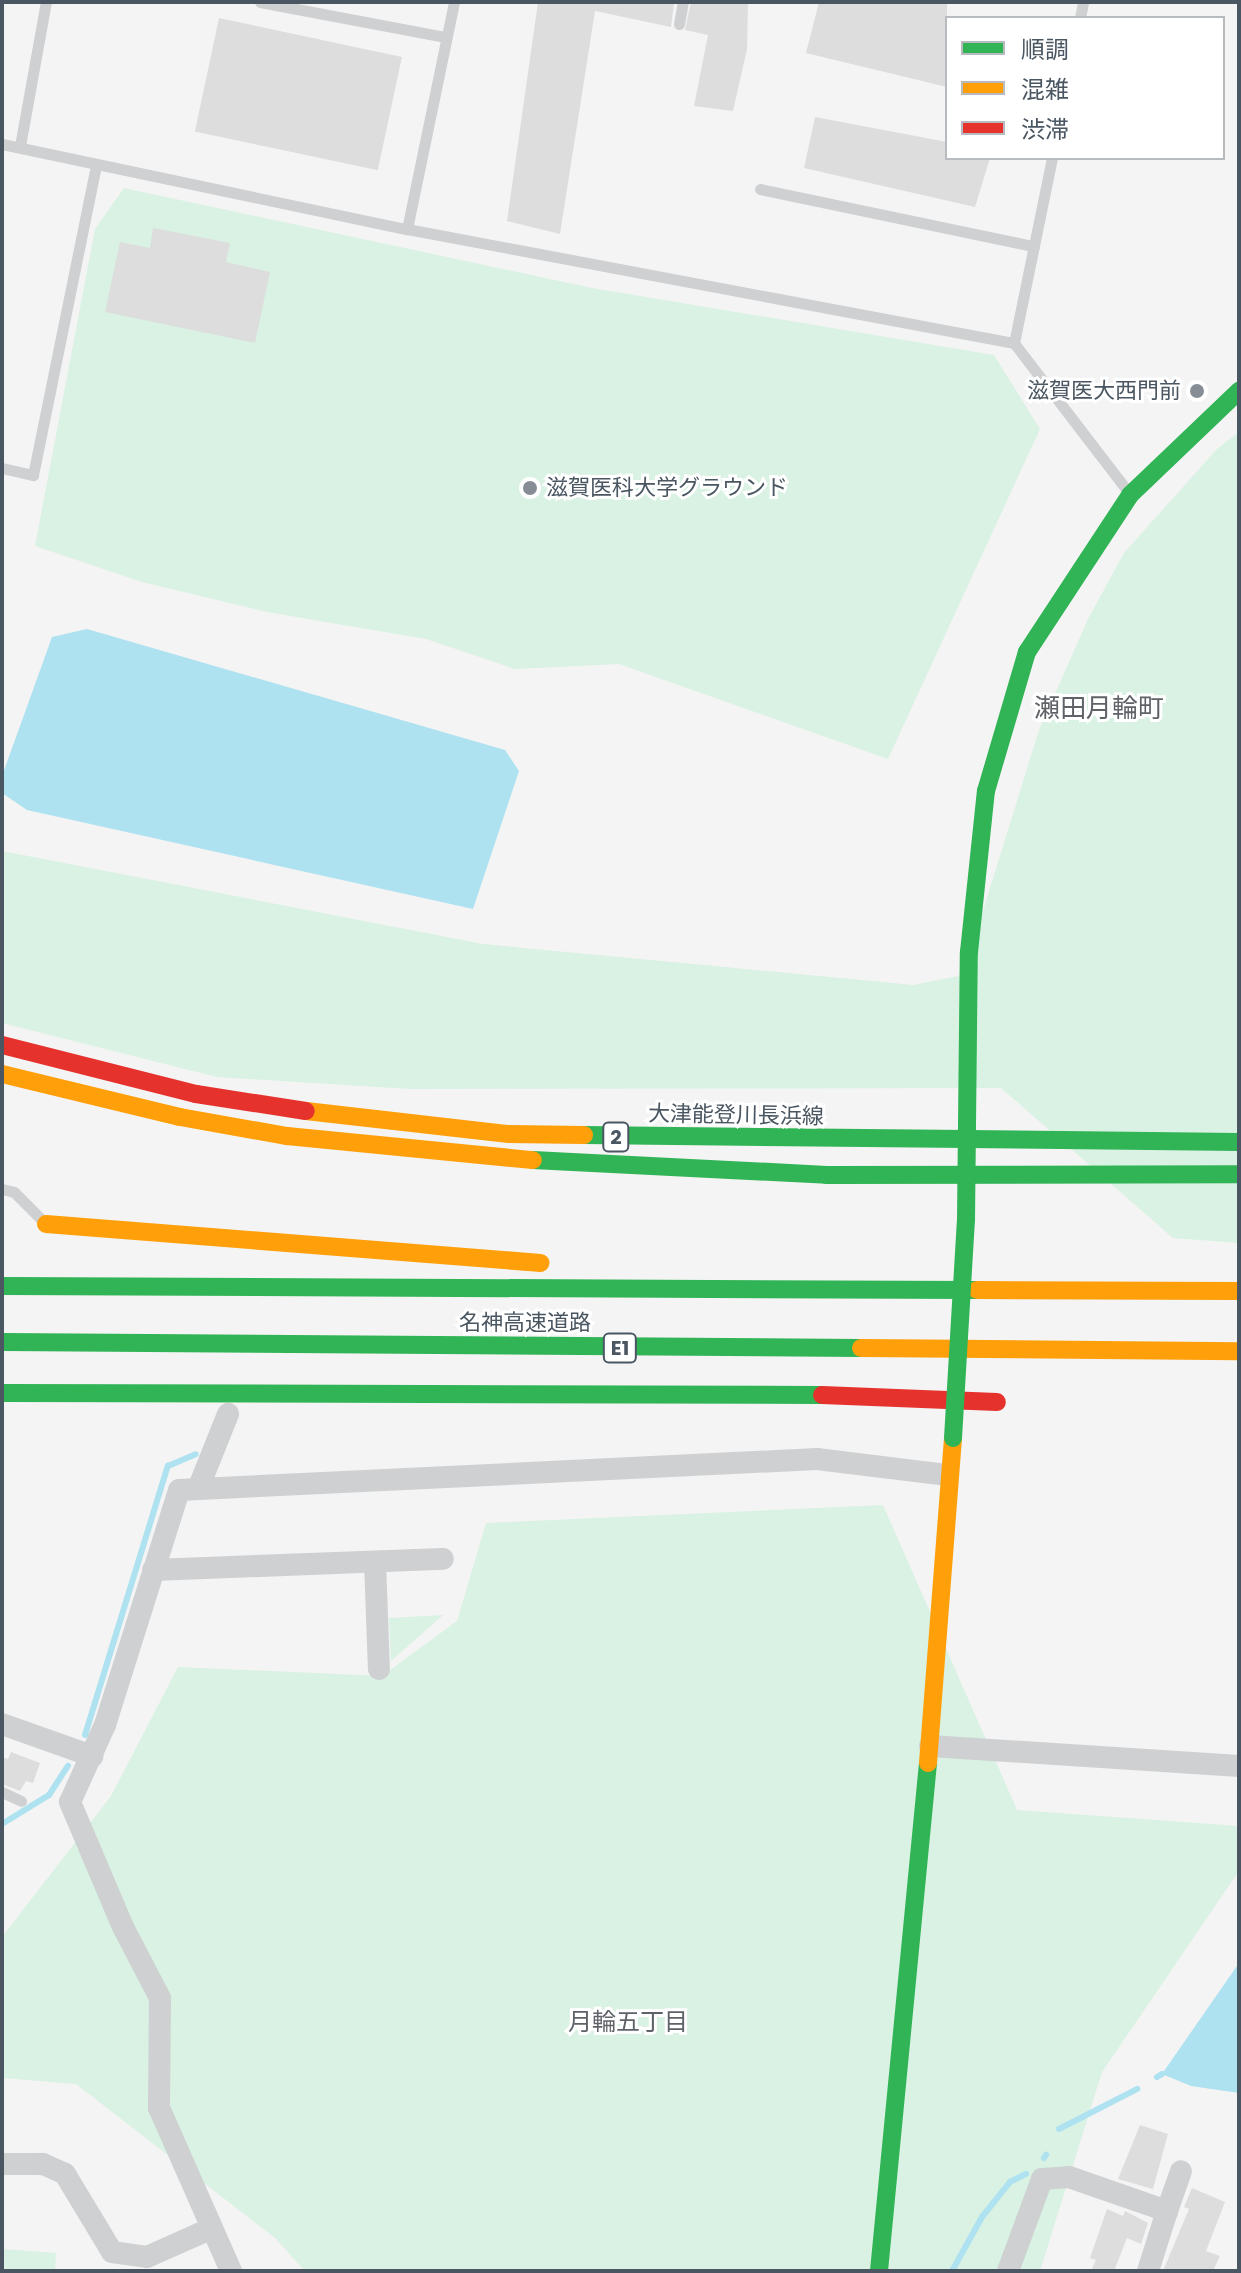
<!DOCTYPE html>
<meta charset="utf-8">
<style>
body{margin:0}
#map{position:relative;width:1241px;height:2273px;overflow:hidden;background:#f4f4f4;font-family:Poppins,"Noto Sans JP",sans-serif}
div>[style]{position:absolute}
.green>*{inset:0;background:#d9f2e3}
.water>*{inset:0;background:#aee2f0}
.stream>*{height:6px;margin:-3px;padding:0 3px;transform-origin:3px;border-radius:3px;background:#aee2f0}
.building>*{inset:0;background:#ddddde;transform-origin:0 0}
.lane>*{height:11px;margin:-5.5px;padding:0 5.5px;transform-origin:5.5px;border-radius:5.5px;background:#ced0d2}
.street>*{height:22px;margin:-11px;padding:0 11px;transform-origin:11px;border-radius:11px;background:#ced0d2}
.fast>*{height:18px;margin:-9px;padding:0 9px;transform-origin:9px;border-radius:9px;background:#30b455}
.slow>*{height:18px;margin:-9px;padding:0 9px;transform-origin:9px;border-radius:9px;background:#ff9f0a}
.jam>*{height:18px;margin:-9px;padding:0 9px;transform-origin:9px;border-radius:9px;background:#e5322d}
.fast-bridge>*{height:18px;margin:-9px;padding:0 9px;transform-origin:9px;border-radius:9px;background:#30b455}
.dots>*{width:22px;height:22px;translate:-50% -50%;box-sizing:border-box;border:4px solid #fff;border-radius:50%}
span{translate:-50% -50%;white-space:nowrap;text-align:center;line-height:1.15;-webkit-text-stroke:6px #fff;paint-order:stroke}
.shield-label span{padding:2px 6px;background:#fff;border:2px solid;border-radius:6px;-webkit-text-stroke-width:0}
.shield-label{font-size:20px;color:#4a5661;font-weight:700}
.poi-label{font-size:22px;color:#4a5661}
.right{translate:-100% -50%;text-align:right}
.left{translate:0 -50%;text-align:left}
.street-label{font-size:22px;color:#4a5661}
.neighbourhood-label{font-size:24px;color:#5f6368}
.quarter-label{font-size:26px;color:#5f6368}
.frame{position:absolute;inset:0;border:4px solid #4a5661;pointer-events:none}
.legend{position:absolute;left:945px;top:16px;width:280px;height:144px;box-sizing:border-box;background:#fff;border:2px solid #b7bbc0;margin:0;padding:10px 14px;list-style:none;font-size:24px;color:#4a5661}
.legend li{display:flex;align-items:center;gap:16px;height:40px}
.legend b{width:40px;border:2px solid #b7bbc0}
</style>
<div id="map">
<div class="green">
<div style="clip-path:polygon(124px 188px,592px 288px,994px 355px,1040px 429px,888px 759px,619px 664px,515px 669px,426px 639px,267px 612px,142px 582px,35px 546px,95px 229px)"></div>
<div style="clip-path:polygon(1239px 432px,1239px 1243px,1173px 1238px,1001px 1088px,410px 1089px,217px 1077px,2px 1023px,2px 851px,483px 944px,913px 985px,963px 975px,1039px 730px,1088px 619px,1124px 553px,1217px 449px)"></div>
<div style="clip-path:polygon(883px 1505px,1017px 1810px,1239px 1826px,1239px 1871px,1102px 2072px,1040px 2271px,305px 2271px,275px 2238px,76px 2084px,2px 2078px,2px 1937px,111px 1796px,178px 1667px,382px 1676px,457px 1621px,486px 1523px)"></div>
<div style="clip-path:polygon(443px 1615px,391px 1661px,389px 1618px)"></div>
<div style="clip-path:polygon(2px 2249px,56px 2253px,55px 2271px,2px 2271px)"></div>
</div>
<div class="water">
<div style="clip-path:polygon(87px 629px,505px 750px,519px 771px,473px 909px,27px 810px,2px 793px,2px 776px,52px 637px)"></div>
<div style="clip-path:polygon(1239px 1963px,1239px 2093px,1191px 2086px,1162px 2074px)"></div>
</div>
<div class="stream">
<div style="left:85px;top:1735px;width:282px;rotate:-72.9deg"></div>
<div style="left:168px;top:1466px;width:30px;rotate:-23deg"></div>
<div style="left:2px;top:1824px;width:55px;rotate:-31.7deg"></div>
<div style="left:49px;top:1795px;width:35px;rotate:-57deg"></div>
<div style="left:1157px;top:2077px;width:6px;rotate:-31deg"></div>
<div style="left:1059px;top:2129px;width:88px;rotate:-27.1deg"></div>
<div style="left:1044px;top:2158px;width:4px;rotate:-56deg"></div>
<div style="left:952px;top:2271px;width:62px;rotate:-60.9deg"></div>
<div style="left:982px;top:2217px;width:45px;rotate:-51.3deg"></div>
<div style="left:1010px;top:2182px;width:18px;rotate:-27deg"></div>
</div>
<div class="building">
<div style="clip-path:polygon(538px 2px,674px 2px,671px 27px,595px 11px,560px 234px,507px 221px)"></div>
<div style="clip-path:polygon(691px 2px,748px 2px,747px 49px,733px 111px,694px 106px,708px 35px,685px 30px)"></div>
<div style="clip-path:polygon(819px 2px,947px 2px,947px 87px,806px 53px)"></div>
<div style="left:219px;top:18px;width:187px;height:116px;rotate:12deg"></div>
<div style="clip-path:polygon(815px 117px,947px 142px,947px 158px,990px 158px,975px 207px,804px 168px)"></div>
<div style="clip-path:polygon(153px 228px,230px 243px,226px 262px,270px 272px,255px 343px,105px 312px,120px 242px,150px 248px)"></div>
<div style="clip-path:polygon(11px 1752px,40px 1763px,33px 1783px,26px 1781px,20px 1791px,2px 1784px,2px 1757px,8px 1759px)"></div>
<div style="clip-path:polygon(1140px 2125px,1168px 2134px,1153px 2189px,1118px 2179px)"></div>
<div style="clip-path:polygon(1192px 2188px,1225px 2202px,1206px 2251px,1220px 2256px,1213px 2271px,1163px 2271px,1189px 2209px,1184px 2207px)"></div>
<div style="clip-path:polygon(1107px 2209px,1123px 2216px,1125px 2211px,1148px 2223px,1141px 2244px,1127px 2238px,1114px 2271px,1091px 2271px,1096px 2260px,1090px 2258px)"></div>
</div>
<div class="lane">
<div style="left:260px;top:2px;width:189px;rotate:10.7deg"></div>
<div style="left:1080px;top:18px;width:16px;rotate:-79deg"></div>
<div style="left:679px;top:24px;width:22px;rotate:-80deg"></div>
<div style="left:2px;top:144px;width:414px;rotate:11.9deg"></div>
<div style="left:407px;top:229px;width:618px;rotate:10.64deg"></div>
<div style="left:1014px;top:343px;width:190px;rotate:52.5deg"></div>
<div style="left:20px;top:146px;width:146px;rotate:-79.8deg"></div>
<div style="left:760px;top:189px;width:280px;rotate:11.8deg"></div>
<div style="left:407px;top:229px;width:232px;rotate:-78.3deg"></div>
<div style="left:1014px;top:343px;width:189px;rotate:-78.4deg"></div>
<div style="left:2px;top:468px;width:32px;rotate:13deg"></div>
<div style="left:33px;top:475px;width:317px;rotate:-78.5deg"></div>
<div style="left:2px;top:1189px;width:12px;rotate:14deg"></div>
<div style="left:14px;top:1192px;width:40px;rotate:45deg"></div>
<div style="left:2px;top:1792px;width:21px;rotate:25deg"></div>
</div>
<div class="street">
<div style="left:198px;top:1489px;width:81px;rotate:-68.2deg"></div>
<div style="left:375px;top:1562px;width:107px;rotate:87.9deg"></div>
<div style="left:153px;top:1570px;width:290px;rotate:-2.2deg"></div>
<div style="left:2px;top:1724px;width:96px;rotate:19.6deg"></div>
<div style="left:930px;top:1746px;width:310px;rotate:3.7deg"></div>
<div style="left:2px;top:2164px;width:41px"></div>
<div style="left:43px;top:2164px;width:24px;rotate:24deg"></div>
<div style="left:65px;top:2174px;width:91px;rotate:58.9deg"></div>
<div style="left:112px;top:2252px;width:35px;rotate:8deg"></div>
<div style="left:147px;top:2257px;width:71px;rotate:-24deg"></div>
<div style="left:1167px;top:2211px;width:42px;rotate:-70.7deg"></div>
<div style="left:231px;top:2271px;width:178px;rotate:-113.8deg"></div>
<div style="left:159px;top:2108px;width:110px;rotate:-89.5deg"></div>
<div style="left:160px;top:1998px;width:80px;rotate:-117.5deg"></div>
<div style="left:123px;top:1927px;width:136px;rotate:-113deg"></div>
<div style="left:70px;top:1802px;width:85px;rotate:-65.6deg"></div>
<div style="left:105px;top:1725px;width:246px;rotate:-72.5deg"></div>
<div style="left:179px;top:1490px;width:639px;rotate:-2.78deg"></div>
<div style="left:817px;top:1459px;width:132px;rotate:7deg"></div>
<div style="left:1008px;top:2271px;width:98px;rotate:-69.7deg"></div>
<div style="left:1042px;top:2179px;width:27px;rotate:-4deg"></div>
<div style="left:1069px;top:2177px;width:104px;rotate:19.1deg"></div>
<div style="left:1167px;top:2211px;width:63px;rotate:107.6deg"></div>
</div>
<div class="fast">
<div style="left:584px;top:1135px;width:655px;rotate:0.61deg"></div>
<div style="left:533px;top:1160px;width:294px;rotate:2.9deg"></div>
<div style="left:827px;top:1175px;width:412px;rotate:-0.1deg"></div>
<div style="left:966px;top:1220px;width:268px;rotate:-89.4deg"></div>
<div style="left:969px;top:952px;width:162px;rotate:-84deg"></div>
<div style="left:986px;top:791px;width:145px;rotate:-73.6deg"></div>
<div style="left:1027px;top:652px;width:188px;rotate:-56.7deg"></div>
<div style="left:1130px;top:495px;width:151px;rotate:-43.7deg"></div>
<div style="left:2px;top:1286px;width:975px;rotate:0.24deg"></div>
<div style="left:2px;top:1342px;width:859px;rotate:0.4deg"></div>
<div style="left:2px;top:1393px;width:820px;rotate:0.14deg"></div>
<div style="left:879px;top:2271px;width:510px;rotate:-84.49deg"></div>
</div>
<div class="slow">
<div style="left:2px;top:1074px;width:183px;rotate:13.6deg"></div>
<div style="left:180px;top:1117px;width:109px;rotate:10.1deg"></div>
<div style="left:287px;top:1136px;width:247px;rotate:5.6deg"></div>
<div style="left:306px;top:1111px;width:204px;rotate:6.5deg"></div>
<div style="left:509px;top:1134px;width:75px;rotate:0.8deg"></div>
<div style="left:46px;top:1224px;width:496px;rotate:4.5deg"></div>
<div style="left:977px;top:1290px;width:262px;rotate:0.2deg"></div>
<div style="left:861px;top:1348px;width:378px;rotate:0.5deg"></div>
<div style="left:928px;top:1763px;width:326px;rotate:-85.6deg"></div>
</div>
<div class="jam">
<div style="left:2px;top:1045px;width:200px;rotate:14.2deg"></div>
<div style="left:196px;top:1094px;width:111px;rotate:8.8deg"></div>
<div style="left:822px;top:1395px;width:175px;rotate:2.3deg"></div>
</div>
<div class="fast-bridge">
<div style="left:953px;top:1438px;width:218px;rotate:-86.6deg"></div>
</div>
<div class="dots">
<div style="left:1197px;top:391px;background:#868d94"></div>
<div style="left:530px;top:488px;background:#868d94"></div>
</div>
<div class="shield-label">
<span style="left:616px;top:1137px">2</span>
<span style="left:620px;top:1348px">E1</span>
</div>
<div class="poi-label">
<span class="right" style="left:1181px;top:391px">滋賀医大西門前</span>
<span class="left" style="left:546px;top:488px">滋賀医科大学グラウンド</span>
</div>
<div class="street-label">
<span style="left:736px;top:1115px;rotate:1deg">大津能登川長浜線</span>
<span style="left:525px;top:1323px">名神高速道路</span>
</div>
<div class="neighbourhood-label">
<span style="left:628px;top:2022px">月輪五丁目</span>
</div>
<div class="quarter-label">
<span style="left:1099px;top:709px">瀬田月輪町</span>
</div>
<div class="frame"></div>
<ul class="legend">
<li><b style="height:10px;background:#30b455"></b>順調</li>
<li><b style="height:10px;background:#ff9f0a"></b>混雑</li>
<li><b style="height:10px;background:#e5322d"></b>渋滞</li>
</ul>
</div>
